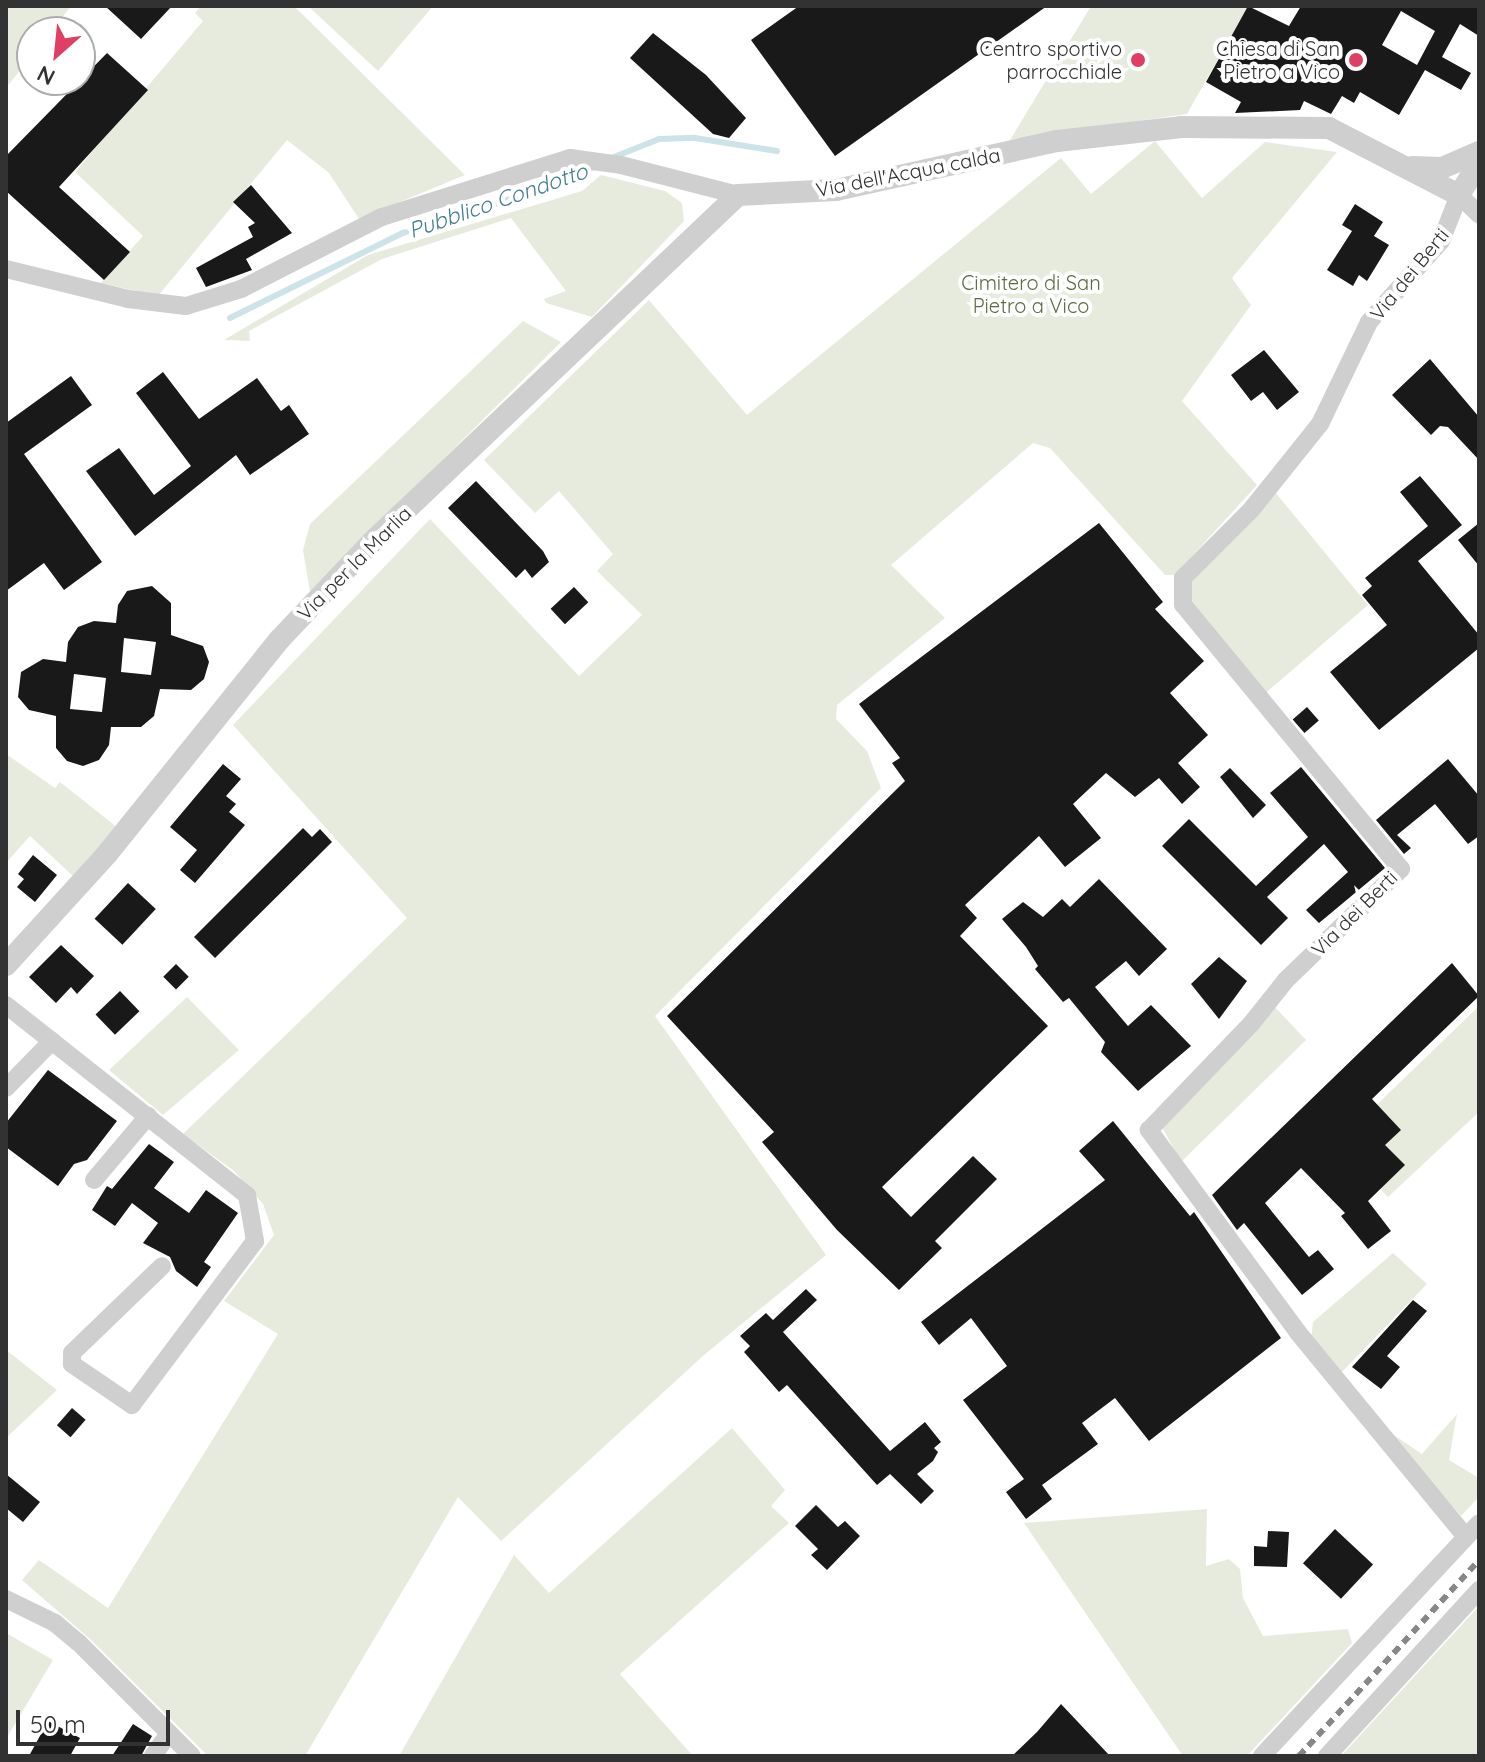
<!DOCTYPE html>
<style>
body{margin:0}
#map{position:relative;width:1485px;height:1762px;overflow:hidden;background:#fff;font-family:Quicksand,sans-serif}
div>[style]{position:absolute}
.green>*{inset:0;background:#e7ebde}
.stream>*{height:6px;margin:-3px;padding:0 3px;transform-origin:3px;border-radius:3px;background:#cce3ea}
.building>*{inset:0;background:#191919;transform-origin:0 0}
.minor>*{height:18px;margin:-9px;padding:0 9px;transform-origin:9px;border-radius:9px;background:#cfcfcf}
.tertiary>*{height:22px;margin:-11px;padding:0 11px;transform-origin:11px;border-radius:11px;background:#cfcfcf}
.rail>*{height:6px;margin-top:-3px;transform-origin:0;background:repeating-linear-gradient(90deg,#878787 0 8px,transparent 0 14px)}
.dots>*{width:22px;height:22px;translate:-50% -50%;box-sizing:border-box;border:4px solid #fff;border-radius:50%}
span{translate:-50% -50%;white-space:nowrap;text-align:center;line-height:1.15;-webkit-text-stroke:8px #fff;paint-order:stroke}
.poi-label{font-size:20px;color:#323232}
.right{translate:-100% -50%;text-align:right}
.street-label{font-size:20px;color:#323232}
.park-label{font-size:20px;color:#5b6c40}
.water-label{font-size:22px;color:#427e92;font-style:italic}
.frame{position:absolute;inset:0;border:8px solid #323232;pointer-events:none}
.north{position:absolute;left:16px;top:16px;width:80px;height:80px;box-sizing:border-box;background:#fff;border:2px solid #adadad;border-radius:50%;rotate:207deg;font-size:22px;font-weight:700;line-height:32px;text-align:center;color:#323232}
.north::after{content:'';display:block;margin:auto;width:28px;height:36px;background:#de3f62;clip-path:polygon(50% 0,100% 100%,50% 72%,0 100%)}
.scale{position:absolute;left:16px;top:1710px;width:154px;height:36px;box-sizing:border-box;border:4px solid #323232;border-top:0;padding-left:10px;font-size:24px;line-height:28px;white-space:nowrap;color:#323232;-webkit-text-stroke:6px #fff;paint-order:stroke}
</style>
<div id="map">
<div class="green">
<div style="clip-path:polygon(6px 6px,71px 6px,51px 32px,32px 32px,32px 55px,6px 88px)"></div>
<div style="clip-path:polygon(201px 6px,294px 6px,465px 175px,359px 219px,329px 173px,287px 140px,158px 296px,101px 283px,143px 236px,75px 172px,203px 21px,195px 13px)"></div>
<div style="clip-path:polygon(308px 6px,433px 6px,378px 71px)"></div>
<div style="clip-path:polygon(1091px 6px,1248px 6px,1187px 114px,1010px 140px)"></div>
<div style="clip-path:polygon(1155px 141px,1202px 198px,1265px 142px,1337px 152px,1232px 278px,1251px 305px,1182px 401px,1257px 485px,1175px 575px,1165px 575px,1050px 448px,1033px 443px,891px 565px,945px 618px,837px 705px,836px 719px,867px 751px,881px 788px,655px 1016px,826px 1255px,704px 1355px,501px 1541px,458px 1497px,305px 1756px,208px 1756px,91px 1640px,22px 1580px,39px 1560px,108px 1608px,278px 1334px,224px 1301px,274px 1235px,263px 1204px,234px 1171px,183px 1134px,407px 918px,233px 725px,430px 519px,579px 676px,642px 615px,597px 571px,613px 554px,559px 491px,535px 513px,484px 460px,649px 300px,747px 415px,1061px 158px,1091px 194px)"></div>
<div style="clip-path:polygon(601px 175px,665px 191px,682px 203px,684px 221px,592px 317px,546px 303px,544px 299px,566px 291px,511px 218px,382px 259px,249px 331px,250px 341px,224px 340px,368px 255px,582px 191px)"></div>
<div style="clip-path:polygon(523px 321px,561px 342px,310px 592px,303px 550px,310px 524px)"></div>
<div style="clip-path:polygon(1275px 492px,1368px 605px,1262px 696px,1192px 604px,1190px 582px)"></div>
<div style="clip-path:polygon(6px 754px,55px 788px,60px 782px,118px 828px,73px 876px,30px 836px,6px 863px)"></div>
<div style="clip-path:polygon(187px 997px,239px 1050px,163px 1115px,109px 1070px)"></div>
<div style="clip-path:polygon(1274px 1006px,1306px 1040px,1181px 1162px,1163px 1129px,1169px 1116px)"></div>
<div style="clip-path:polygon(1479px 1006px,1479px 1112px,1388px 1197px,1337px 1143px)"></div>
<div style="clip-path:polygon(1393px 1253px,1427px 1284px,1338px 1376px,1311px 1340px,1313px 1322px)"></div>
<div style="clip-path:polygon(6px 1350px,57px 1390px,6px 1438px)"></div>
<div style="clip-path:polygon(1457px 1414px,1449px 1460px,1479px 1478px,1479px 1497px,1461px 1516px,1388px 1431px,1422px 1454px)"></div>
<div style="clip-path:polygon(732px 1428px,785px 1490px,771px 1506px,789px 1523px,620px 1674px,693px 1756px,399px 1756px,514px 1555px,549px 1593px)"></div>
<div style="clip-path:polygon(1207px 1509px,1206px 1566px,1229px 1559px,1240px 1569px,1243px 1598px,1263px 1636px,1348px 1629px,1352px 1643px,1247px 1756px,1183px 1756px,1024px 1523px)"></div>
<div style="clip-path:polygon(1479px 1606px,1479px 1756px,1341px 1756px)"></div>
<div style="clip-path:polygon(6px 1633px,53px 1660px,6px 1739px)"></div>
</div>
<div class="stream">
<div style="left:609px;top:159px;width:54px;rotate:-21.8deg"></div>
<div style="left:659px;top:139px;width:36px;rotate:-2deg"></div>
<div style="left:695px;top:138px;width:83px;rotate:9deg"></div>
<div style="left:230px;top:318px;width:193px;rotate:-26.2deg"></div>
<div style="left:403px;top:233px;width:170px;rotate:-17.5deg"></div>
<div style="left:565px;top:182px;width:34px;rotate:-28deg"></div>
</div>
<div class="building">
<div style="clip-path:polygon(105px 6px,172px 6px,141px 39px)"></div>
<div style="clip-path:polygon(799px 6px,1047px 6px,835px 156px,751px 40px)"></div>
<div style="clip-path:polygon(evenodd,1248px 6px,1289px 26px,1301px 6px,1479px 6px,1479px 36px,1460px 24px,1442px 57px,1471px 73px,1461px 90px,1425px 70px,1399px 115px,1360px 92px,1354px 103px,1342px 96px,1331px 114px,1304px 101px,1300px 110px,1235px 113px,1241px 102px,1206px 82px,1248px 6px,1401px 11px,1435px 31px,1417px 65px,1382px 45px,1401px 11px)"></div>
<div style="clip-path:polygon(653px 33px,706px 75px,746px 118px,729px 138px,713px 134px,630px 58px)"></div>
<div style="clip-path:polygon(107px 53px,148px 90px,59px 187px,130px 252px,104px 280px,6px 191px,6px 156px)"></div>
<div style="clip-path:polygon(251px 185px,292px 233px,246px 259px,252px 270px,206px 287px,196px 268px,253px 237px,248px 227px,255px 223px,233px 202px)"></div>
<div style="clip-path:polygon(1355px 204px,1383px 222px,1374px 236px,1389px 245px,1367px 281px,1359px 275px,1353px 286px,1327px 270px,1352px 231px,1342px 225px)"></div>
<div style="clip-path:polygon(1264px 350px,1299px 392px,1277px 410px,1263px 392px,1251px 401px,1231px 375px)"></div>
<div style="clip-path:polygon(1430px 359px,1479px 417px,1479px 460px,1448px 427px,1440px 426px,1431px 435px,1392px 395px)"></div>
<div style="clip-path:polygon(163px 372px,199px 419px,257px 378px,281px 411px,289px 405px,309px 434px,250px 475px,236px 455px,135px 536px,86px 471px,119px 448px,154px 495px,191px 466px,136px 393px)"></div>
<div style="clip-path:polygon(71px 376px,92px 405px,24px 454px,102px 562px,64px 590px,44px 563px,6px 591px,6px 423px)"></div>
<div style="clip-path:polygon(1420px 476px,1462px 525px,1418px 561px,1479px 635px,1479px 648px,1379px 730px,1330px 672px,1387px 625px,1362px 595px,1372px 586px,1365px 578px,1428px 526px,1400px 492px)"></div>
<div style="clip-path:polygon(476px 481px,543px 551px,549px 562px,532px 578px,525px 569px,516px 578px,448px 508px)"></div>
<div style="clip-path:polygon(1099px 523px,1163px 602px,1155px 609px,1204px 661px,1170px 693px,1208px 735px,1178px 763px,1200px 787px,1182px 804px,1159px 778px,1135px 797px,1106px 773px,1073px 804px,1101px 838px,1065px 867px,1039px 836px,965px 905px,977px 918px,960px 936px,1048px 1026px,882px 1187px,911px 1217px,973px 1156px,997px 1179px,935px 1241px,942px 1248px,899px 1290px,837px 1230px,762px 1142px,774px 1132px,667px 1016px,905px 781px,892px 763px,900px 758px,859px 704px)"></div>
<div style="clip-path:polygon(1479px 523px,1479px 566px,1458px 540px)"></div>
<div style="clip-path:polygon(evenodd,152px 586px,171px 603px,171px 635px,203px 646px,209px 662px,204px 679px,191px 690px,160px 689px,154px 716px,141px 727px,111px 727px,109px 745px,99px 760px,83px 766px,67px 761px,56px 748px,56px 716px,29px 710px,18px 697px,21px 672px,43px 659px,66px 662px,68px 642px,78px 627px,94px 621px,116px 623px,118px 605px,127px 591px,152px 586px,124px 638px,156px 642px,151px 675px,121px 672px,124px 638px,152px 586px,74px 674px,106px 678px,102px 712px,70px 709px,74px 674px)"></div>
<div style="left:574px;top:587px;width:21px;height:32px;rotate:47deg"></div>
<div style="left:1307px;top:707px;width:18px;height:19px;rotate:49deg"></div>
<div style="clip-path:polygon(1448px 759px,1479px 796px,1479px 836px,1468px 844px,1435px 804px,1397px 835px,1411px 848px,1404px 854px,1376px 820px)"></div>
<div style="clip-path:polygon(223px 764px,241px 779px,226px 796px,236px 804px,229px 812px,245px 825px,195px 883px,180px 870px,197px 850px,170px 827px)"></div>
<div style="clip-path:polygon(1301px 767px,1385px 868px,1319px 923px,1306px 910px,1348px 872px,1324px 844px,1267px 897px,1288px 918px,1261px 945px,1162px 846px,1189px 819px,1256px 886px,1308px 837px,1270px 793px)"></div>
<div style="clip-path:polygon(1230px 768px,1266px 805px,1253px 818px,1220px 777px)"></div>
<div style="clip-path:polygon(303px 828px,312px 837px,320px 829px,332px 842px,215px 958px,194px 937px)"></div>
<div style="clip-path:polygon(33px 855px,57px 875px,35px 902px,17px 887px,24px 879px,18px 874px)"></div>
<div style="clip-path:polygon(1099px 879px,1167px 949px,1139px 976px,1126px 961px,1095px 987px,1128px 1026px,1151px 1005px,1191px 1046px,1138px 1091px,1101px 1052px,1105px 1042px,1069px 998px,1063px 1002px,1035px 969px,1038px 966px,1026px 947px,1002px 919px,1023px 902px,1043px 917px,1062px 899px,1070px 907px)"></div>
<div style="left:128px;top:883px;width:38px;height:49px;rotate:43deg"></div>
<div style="clip-path:polygon(61px 945px,94px 976px,77px 994px,71px 987px,56px 1003px,29px 977px)"></div>
<div style="clip-path:polygon(1219px 957px,1247px 981px,1219px 1019px,1191px 984px)"></div>
<div style="clip-path:polygon(1452px 963px,1479px 996px,1372px 1099px,1401px 1130px,1385px 1145px,1405px 1165px,1368px 1201px,1391px 1231px,1368px 1249px,1341px 1216px,1345px 1213px,1301px 1168px,1265px 1203px,1309px 1257px,1318px 1250px,1334px 1269px,1302px 1295px,1244px 1223px,1237px 1230px,1212px 1195px)"></div>
<div style="left:176px;top:964px;width:18px;height:18px;rotate:45deg"></div>
<div style="left:120px;top:991px;width:28px;height:34px;rotate:46deg"></div>
<div style="clip-path:polygon(48px 1070px,117px 1121px,87px 1160px,74px 1164px,58px 1186px,6px 1147px,6px 1123px)"></div>
<div style="clip-path:polygon(1113px 1121px,1190px 1216px,1194px 1212px,1281px 1338px,1149px 1441px,1115px 1398px,1082px 1423px,1098px 1444px,1042px 1485px,1052px 1499px,1026px 1519px,1006px 1492px,1024px 1479px,963px 1400px,1007px 1366px,971px 1318px,939px 1345px,921px 1322px,1105px 1180px,1079px 1151px)"></div>
<div style="clip-path:polygon(149px 1144px,174px 1162px,154px 1188px,189px 1213px,206px 1190px,238px 1213px,204px 1262px,211px 1267px,197px 1287px,176px 1271px,170px 1257px,143px 1243px,158px 1223px,132px 1203px,115px 1226px,92px 1210px,107px 1186px,112px 1189px)"></div>
<div style="clip-path:polygon(806px 1289px,817px 1300px,783px 1332px,890px 1451px,925px 1422px,941px 1442px,934px 1448px,938px 1452px,933px 1461px,917px 1474px,934px 1491px,921px 1504px,890px 1474px,877px 1485px,787px 1385px,779px 1392px,744px 1352px,750px 1346px,740px 1336px,766px 1313px,773px 1320px)"></div>
<div style="clip-path:polygon(1413px 1300px,1427px 1311px,1387px 1356px,1400px 1367px,1381px 1389px,1352px 1367px)"></div>
<div style="left:72px;top:1408px;width:18px;height:23px;rotate:41deg"></div>
<div style="clip-path:polygon(6px 1474px,40px 1502px,23px 1522px,6px 1508px)"></div>
<div style="clip-path:polygon(816px 1505px,838px 1527px,845px 1521px,860px 1536px,827px 1570px,811px 1555px,818px 1549px,795px 1526px)"></div>
<div style="left:1335px;top:1529px;width:52px;height:47px;rotate:43deg"></div>
<div style="clip-path:polygon(1268px 1531px,1289px 1532px,1287px 1567px,1254px 1566px,1254px 1546px,1267px 1547px)"></div>
<div style="clip-path:polygon(1061px 1704px,1110px 1756px,1012px 1756px,1037px 1732px)"></div>
<div style="clip-path:polygon(48px 1721px,80px 1738px,70px 1756px,29px 1756px)"></div>
<div style="clip-path:polygon(133px 1724px,152px 1736px,141px 1756px,112px 1756px)"></div>
</div>
<div class="minor">
<div style="left:6px;top:269px;width:126px;rotate:13.8deg"></div>
<div style="left:128px;top:299px;width:58px;rotate:6.9deg"></div>
<div style="left:186px;top:306px;width:58px;rotate:-17.2deg"></div>
<div style="left:241px;top:289px;width:158px;rotate:-27.1deg"></div>
<div style="left:382px;top:217px;width:197px;rotate:-17.4deg"></div>
<div style="left:570px;top:158px;width:51px;rotate:7.8deg"></div>
<div style="left:621px;top:165px;width:121px;rotate:14.4deg"></div>
<div style="left:6px;top:1005px;width:307px;rotate:38.3deg"></div>
<div style="left:247px;top:1195px;width:47px;rotate:80.1deg"></div>
<div style="left:255px;top:1241px;width:205px;rotate:126.9deg"></div>
<div style="left:132px;top:1405px;width:73px;rotate:-145.7deg"></div>
<div style="left:72px;top:1364px;width:11px;rotate:-90deg"></div>
<div style="left:72px;top:1353px;width:125px;rotate:-44deg"></div>
<div style="left:6px;top:1088px;width:66px;rotate:-45.6deg"></div>
<div style="left:94px;top:1180px;width:84px;rotate:-49.8deg"></div>
<div style="left:1466px;top:1537px;width:266px;rotate:-129.4deg"></div>
<div style="left:1297px;top:1331px;width:250px;rotate:-126.4deg"></div>
<div style="left:1149px;top:1130px;width:147px;rotate:-46.1deg"></div>
<div style="left:1251px;top:1024px;width:56px;rotate:-51.5deg"></div>
<div style="left:1286px;top:980px;width:160px;rotate:-44deg"></div>
<div style="left:1401px;top:869px;width:342px;rotate:-129.5deg"></div>
<div style="left:1183px;top:605px;width:27px;rotate:-90deg"></div>
<div style="left:1183px;top:578px;width:96px;rotate:-45deg"></div>
<div style="left:1251px;top:510px;width:110px;rotate:-51.3deg"></div>
<div style="left:1320px;top:424px;width:113px;rotate:-64.3deg"></div>
<div style="left:1369px;top:322px;width:108px;rotate:-48.4deg"></div>
<div style="left:1441px;top:241px;width:49px;rotate:-68.6deg"></div>
<div style="left:1459px;top:195px;width:28px;rotate:44deg"></div>
<div style="left:6px;top:1599px;width:55px;rotate:26.1deg"></div>
<div style="left:55px;top:1623px;width:30px;rotate:40deg"></div>
<div style="left:78px;top:1642px;width:161px;rotate:45deg"></div>
<div style="left:153px;top:1756px;width:28px;rotate:-55deg"></div>
<div style="left:1262px;top:1756px;width:318px;rotate:-47deg"></div>
<div style="left:1327px;top:1756px;width:225px;rotate:-47.5deg"></div>
</div>
<div class="tertiary">
<div style="left:1412px;top:167px;width:30px;rotate:2deg"></div>
<div style="left:1442px;top:168px;width:40px;rotate:-23.4deg"></div>
<div style="left:6px;top:965px;width:150px;rotate:-47.7deg"></div>
<div style="left:107px;top:854px;width:276px;rotate:-51.2deg"></div>
<div style="left:280px;top:639px;width:134px;rotate:-46.5deg"></div>
<div style="left:372px;top:542px;width:504px;rotate:-43.47deg"></div>
<div style="left:738px;top:195px;width:98px;rotate:-2.9deg"></div>
<div style="left:836px;top:190px;width:226px;rotate:-12.5deg"></div>
<div style="left:1057px;top:141px;width:125px;rotate:-6.4deg"></div>
<div style="left:1181px;top:127px;width:148px;rotate:0.4deg"></div>
<div style="left:1329px;top:128px;width:146px;rotate:27.3deg"></div>
<div style="left:1459px;top:195px;width:38px;rotate:-58deg"></div>
</div>
<div class="rail">
<div style="left:1299px;top:1756px;width:266px;rotate:-47.4deg"></div>
</div>
<div class="dots">
<div style="left:1138px;top:60px;background:#de3f62"></div>
<div style="left:1356px;top:60px;background:#de3f62"></div>
</div>
<div class="poi-label">
<span class="right" style="left:1122px;top:60px">Centro sportivo<br>parrocchiale</span>
<span class="right" style="left:1340px;top:60px">Chiesa di San<br>Pietro a Vico</span>
</div>
<div class="street-label">
<span style="left:908px;top:172px;rotate:-11deg">Via dell'Acqua calda</span>
<span style="left:1409px;top:274px;rotate:-51deg">Via dei Berti</span>
<span style="left:354px;top:563px;rotate:-45deg">Via per la Marlia</span>
<span style="left:1354px;top:913px;rotate:-45deg">Via dei Berti</span>
</div>
<div class="park-label">
<span style="left:1031px;top:294px">Cimitero di San<br>Pietro a Vico</span>
</div>
<div class="water-label">
<span style="left:498px;top:201px;rotate:-19deg">Pubblico Condotto</span>
</div>
<div class="frame"></div>
<div class="north">N</div>
<div class="scale">50 m</div>
</div>
